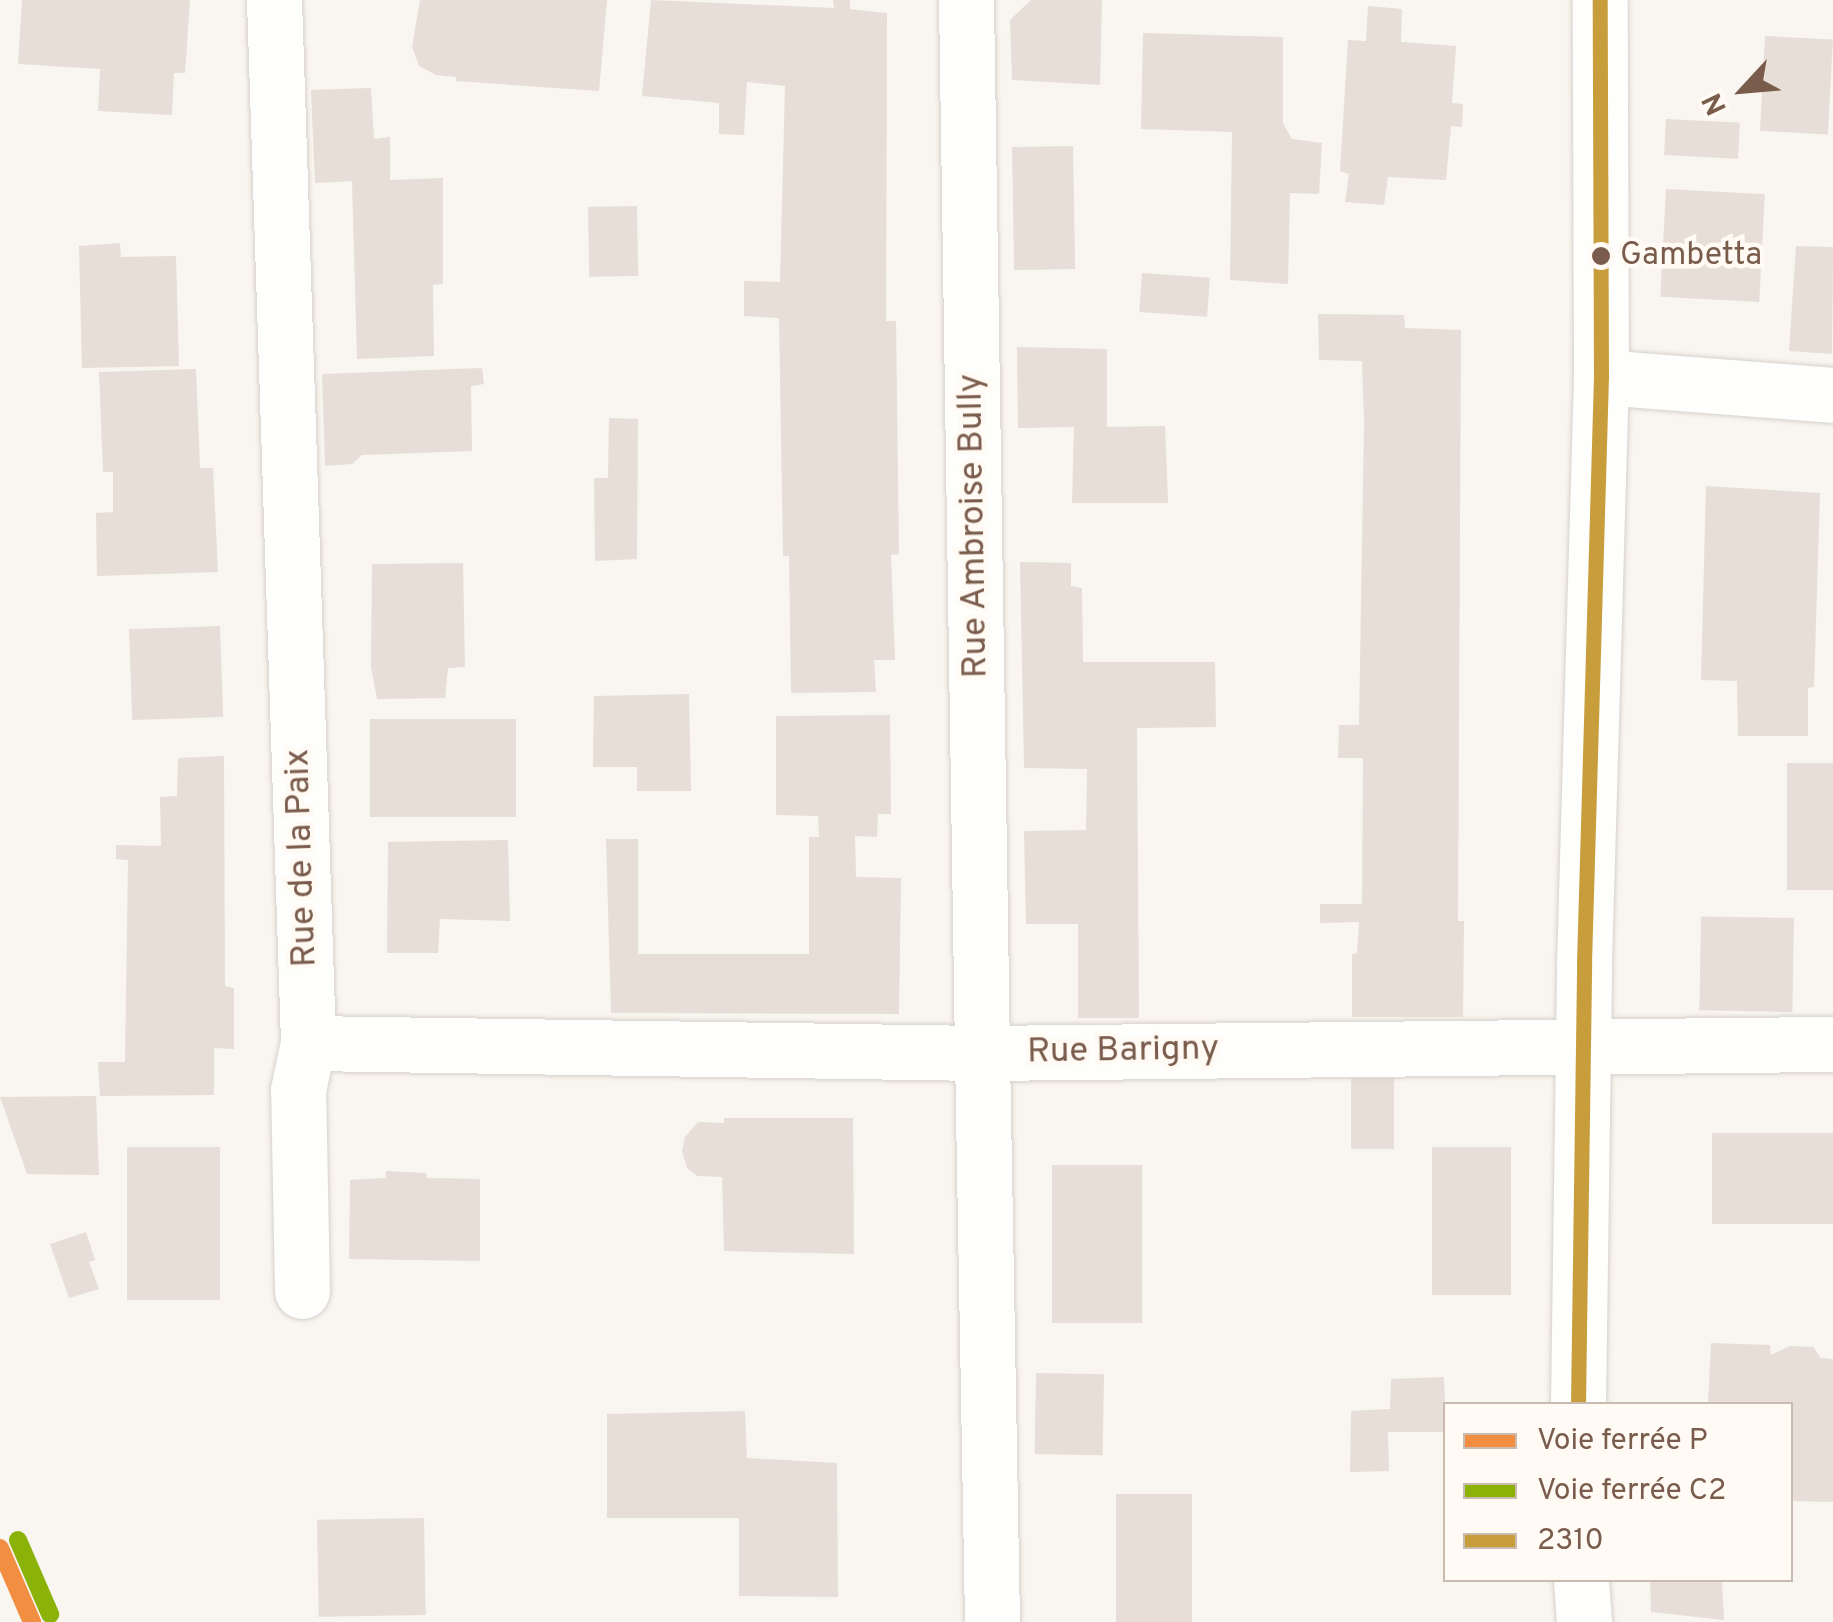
<!DOCTYPE html>
<meta charset="utf-8">
<style>
body{margin:0}
#map{position:relative;width:1833px;height:1622px;overflow:hidden;background:#f9f5f0;font-family:Overpass,sans-serif}
div>[style]{position:absolute}
.building>*{inset:0;background:#e6ded7;transform-origin:0 0}
.roads{filter:drop-shadow(0 0 2px #d7d1cb) drop-shadow(0 0 2px #d7d1cb)}
.minor>*{height:55px;margin:-27.5px;padding:0 27.5px;transform-origin:27.5px;border-radius:27.5px;background:#fefefd}
.bus-1>*{height:15px;margin:-7.5px;padding:0 7.5px;transform-origin:7.5px;border-radius:7.5px;background:#c79e3b}
.rail-1>*{height:18px;margin:-9px;padding:0 9px;transform-origin:9px;border-radius:9px;background:#f28e42}
.rail-2>*{height:18px;margin:-9px;padding:0 9px;transform-origin:9px;border-radius:9px;background:#8ab208}
.dots>*{width:28px;height:28px;translate:-50% -50%;box-sizing:border-box;border:5px solid #fffaf3;border-radius:50%}
span{translate:-50% -50%;white-space:nowrap;text-align:center;line-height:1.15;-webkit-text-stroke:9px #fffaf3;paint-order:stroke}
.bus-label{font-size:32px;color:#7a5c4d}
.left{translate:0 -50%;text-align:left}
.street-label{font-size:35px;color:#7a5c4d}
.legend{position:absolute;left:1443px;top:1402px;width:350px;height:180px;box-sizing:border-box;background:#fffaf3;border:2px solid #cabbb1;margin:0;padding:12px 18px;list-style:none;font-size:30px;color:#7a5c4d}
.legend li{display:flex;align-items:center;gap:20px;height:50px}
.legend b{width:50px;border:2px solid #cabbb1}
.north{position:absolute;left:1693px;top:40px;width:100px;height:100px;-webkit-text-stroke:8px #fffaf3;paint-order:stroke;rotate:244deg;font-size:28px;font-weight:700;line-height:40px;text-align:center;color:#7a5c4d}
.north::after{content:'';display:block;margin:auto;width:35px;height:45px;background:#7a5c4d;clip-path:polygon(50% 0,100% 100%,50% 72%,0 100%)}
</style>
<div id="map">
<div class="building">
<div style="clip-path:polygon(22px 0,190px 0,185px 73px,174px 73px,172px 115px,98px 111px,100px 69px,18px 64px)"></div>
<div style="clip-path:polygon(420px 0,607px 0,599px 91px,456px 81px,456px 77px,436px 75px,419px 66px,412px 47px)"></div>
<div style="clip-path:polygon(651px 0,834px 8px,833px 0,850px 0,850px 9px,887px 13px,886px 321px,896px 321px,899px 554px,891px 555px,895px 660px,874px 660px,876px 692px,791px 693px,789px 556px,783px 556px,779px 318px,744px 316px,744px 281px,780px 282px,785px 86px,747px 82px,744px 135px,719px 134px,719px 103px,642px 96px)"></div>
<div style="clip-path:polygon(1031px 0,1102px 0,1100px 85px,1012px 80px,1010px 20px)"></div>
<div style="clip-path:polygon(1368px 6px,1402px 9px,1401px 42px,1456px 46px,1452px 103px,1463px 104px,1462px 127px,1451px 126px,1446px 180px,1388px 177px,1384px 205px,1345px 202px,1349px 174px,1340px 171px,1348px 40px,1366px 41px)"></div>
<div style="clip-path:polygon(1143px 33px,1283px 37px,1283px 123px,1292px 139px,1322px 143px,1319px 194px,1290px 193px,1288px 284px,1230px 280px,1232px 132px,1141px 129px)"></div>
<div style="left:1765px;top:36px;width:68px;height:95px;rotate:3deg"></div>
<div style="clip-path:polygon(371px 88px,374px 139px,390px 137px,390px 180px,443px 178px,443px 284px,433px 285px,434px 356px,357px 359px,352px 181px,315px 183px,311px 90px)"></div>
<div style="left:1666px;top:119px;width:74px;height:36px;rotate:3deg"></div>
<div style="left:1073px;top:146px;width:123px;height:61px;rotate:89deg"></div>
<div style="left:1666px;top:189px;width:99px;height:108px;rotate:3deg"></div>
<div style="left:637px;top:206px;width:70px;height:49px;rotate:89deg"></div>
<div style="clip-path:polygon(120px 243px,121px 257px,176px 256px,179px 366px,82px 368px,79px 246px)"></div>
<div style="clip-path:polygon(1796px 246px,1833px 247px,1832px 354px,1789px 351px)"></div>
<div style="left:1142px;top:273px;width:68px;height:39px;rotate:4deg"></div>
<div style="clip-path:polygon(1318px 314px,1404px 315px,1405px 328px,1461px 330px,1458px 921px,1464px 921px,1463px 1017px,1352px 1017px,1352px 954px,1357px 953px,1359px 922px,1320px 923px,1320px 904px,1362px 904px,1363px 758px,1338px 758px,1339px 725px,1359px 725px,1364px 424px,1362px 361px,1319px 360px)"></div>
<div style="clip-path:polygon(1017px 347px,1107px 349px,1107px 427px,1165px 426px,1168px 503px,1072px 503px,1074px 427px,1018px 428px)"></div>
<div style="clip-path:polygon(482px 368px,484px 384px,471px 386px,472px 451px,362px 455px,352px 464px,325px 466px,322px 374px)"></div>
<div style="clip-path:polygon(196px 369px,200px 468px,213px 468px,218px 572px,97px 576px,96px 513px,113px 512px,113px 472px,103px 472px,99px 372px)"></div>
<div style="clip-path:polygon(609px 418px,638px 419px,637px 559px,595px 561px,594px 478px,608px 478px)"></div>
<div style="clip-path:polygon(1706px 486px,1820px 493px,1814px 687px,1808px 688px,1808px 736px,1738px 736px,1737px 681px,1701px 680px)"></div>
<div style="clip-path:polygon(1020px 562px,1071px 563px,1071px 586px,1082px 588px,1083px 662px,1215px 662px,1216px 727px,1137px 728px,1139px 1018px,1078px 1018px,1078px 924px,1026px 924px,1024px 831px,1086px 830px,1087px 769px,1024px 768px)"></div>
<div style="clip-path:polygon(463px 563px,465px 667px,448px 668px,445px 698px,377px 699px,371px 667px,372px 564px)"></div>
<div style="left:220px;top:626px;width:91px;height:91px;rotate:88deg"></div>
<div style="clip-path:polygon(689px 694px,691px 791px,637px 791px,637px 767px,593px 767px,594px 696px)"></div>
<div style="clip-path:polygon(890px 715px,891px 814px,878px 814px,877px 837px,855px 836px,856px 877px,901px 878px,899px 1014px,611px 1013px,606px 839px,638px 839px,638px 954px,809px 954px,809px 837px,819px 837px,818px 816px,776px 815px,776px 716px)"></div>
<div style="left:516px;top:719px;width:98px;height:146px;rotate:90deg"></div>
<div style="clip-path:polygon(224px 756px,225px 986px,234px 988px,234px 1049px,214px 1048px,214px 1095px,100px 1096px,98px 1062px,125px 1062px,128px 860px,116px 859px,116px 845px,161px 846px,160px 797px,177px 796px,178px 758px)"></div>
<div style="left:1833px;top:763px;width:127px;height:46px;rotate:90deg"></div>
<div style="clip-path:polygon(508px 840px,510px 921px,440px 919px,438px 953px,387px 953px,388px 842px)"></div>
<div style="left:1794px;top:918px;width:94px;height:93px;rotate:91deg"></div>
<div style="left:1351px;top:1078px;width:43px;height:71px"></div>
<div style="clip-path:polygon(96px 1096px,99px 1175px,27px 1174px,0 1097px)"></div>
<div style="clip-path:polygon(724px 1118px,853px 1118px,854px 1254px,724px 1251px,722px 1177px,697px 1176px,687px 1168px,682px 1151px,685px 1137px,698px 1122px,724px 1123px)"></div>
<div style="left:1712px;top:1133px;width:121px;height:91px"></div>
<div style="left:220px;top:1147px;width:153px;height:93px;rotate:90deg"></div>
<div style="left:1511px;top:1147px;width:148px;height:79px;rotate:90deg"></div>
<div style="left:1052px;top:1165px;width:90px;height:158px"></div>
<div style="clip-path:polygon(386px 1171px,426px 1173px,427px 1178px,480px 1179px,480px 1261px,349px 1259px,350px 1180px,386px 1178px)"></div>
<div style="clip-path:polygon(86px 1232px,95px 1260px,89px 1262px,99px 1289px,69px 1298px,50px 1244px)"></div>
<div style="clip-path:polygon(1711px 1343px,1770px 1345px,1771px 1355px,1790px 1346px,1813px 1347px,1821px 1358px,1833px 1359px,1833px 1502px,1790px 1501px,1790px 1404px,1708px 1404px)"></div>
<div style="left:1036px;top:1373px;width:68px;height:81px;rotate:1deg"></div>
<div style="clip-path:polygon(1444px 1377px,1446px 1432px,1388px 1432px,1389px 1471px,1350px 1472px,1351px 1411px,1390px 1409px,1391px 1379px)"></div>
<div style="clip-path:polygon(745px 1411px,747px 1458px,837px 1463px,838px 1597px,739px 1596px,739px 1518px,607px 1518px,607px 1414px)"></div>
<div style="left:1192px;top:1494px;width:128px;height:76px;rotate:90deg"></div>
<div style="left:424px;top:1518px;width:97px;height:107px;rotate:89deg"></div>
<div style="clip-path:polygon(1650px 1580px,1722px 1580px,1724px 1620px,1651px 1612px)"></div>
</div>
<div class="roads">
<div class="minor">
<div style="left:274px;top:0;width:1044px;rotate:88.13deg"></div>
<div style="left:308px;top:1043px;width:674px;rotate:0.85deg"></div>
<div style="left:982px;top:1053px;width:1053px;rotate:-90.87deg"></div>
<div style="left:1601px;top:377px;width:233px;rotate:4.4deg"></div>
<div style="left:302px;top:1291px;width:201px;rotate:-91.1deg"></div>
<div style="left:298px;top:1090px;width:48px;rotate:-78deg"></div>
<div style="left:1578px;top:1404px;width:441px;rotate:-89.2deg"></div>
<div style="left:1584px;top:963px;width:586px;rotate:-88.34deg"></div>
<div style="left:1601px;top:377px;width:377px;rotate:-90.2deg"></div>
<div style="left:1581px;top:1580px;width:42px;rotate:85.9deg"></div>
<div style="left:992px;top:1622px;width:569px;rotate:-91.01deg"></div>
<div style="left:982px;top:1053px;width:851px;rotate:-0.61deg"></div>
</div>
</div>
<div class="bus-1">
<div style="left:1578px;top:1404px;width:441px;rotate:-89.2deg"></div>
<div style="left:1584px;top:963px;width:586px;rotate:-88.34deg"></div>
<div style="left:1601px;top:377px;width:377px;rotate:-90.2deg"></div>
</div>
<div class="rail-1">
<div style="left:0;top:1548px;width:81px;rotate:66.6deg"></div>
</div>
<div class="rail-2">
<div style="left:18px;top:1540px;width:81px;rotate:66.6deg"></div>
</div>
<div class="dots">
<div style="left:1601px;top:256px;background:#7a5c4d"></div>
</div>
<div class="bus-label">
<span class="left" style="left:1620px;top:256px">Gambetta</span>
</div>
<div class="street-label">
<span style="left:974px;top:526px;rotate:-91deg">Rue Ambroise Bully</span>
<span style="left:302px;top:858px;rotate:-92deg">Rue de la Paix</span>
<span style="left:1123px;top:1051px;rotate:-1deg">Rue Barigny</span>
</div>
<ul class="legend">
<li><b style="height:12px;background:#f28e42"></b>Voie ferrée P</li>
<li><b style="height:12px;background:#8ab208"></b>Voie ferrée C2</li>
<li><b style="height:12px;background:#c79e3b"></b>2310</li>
</ul>
<div class="north">N</div>
</div>
